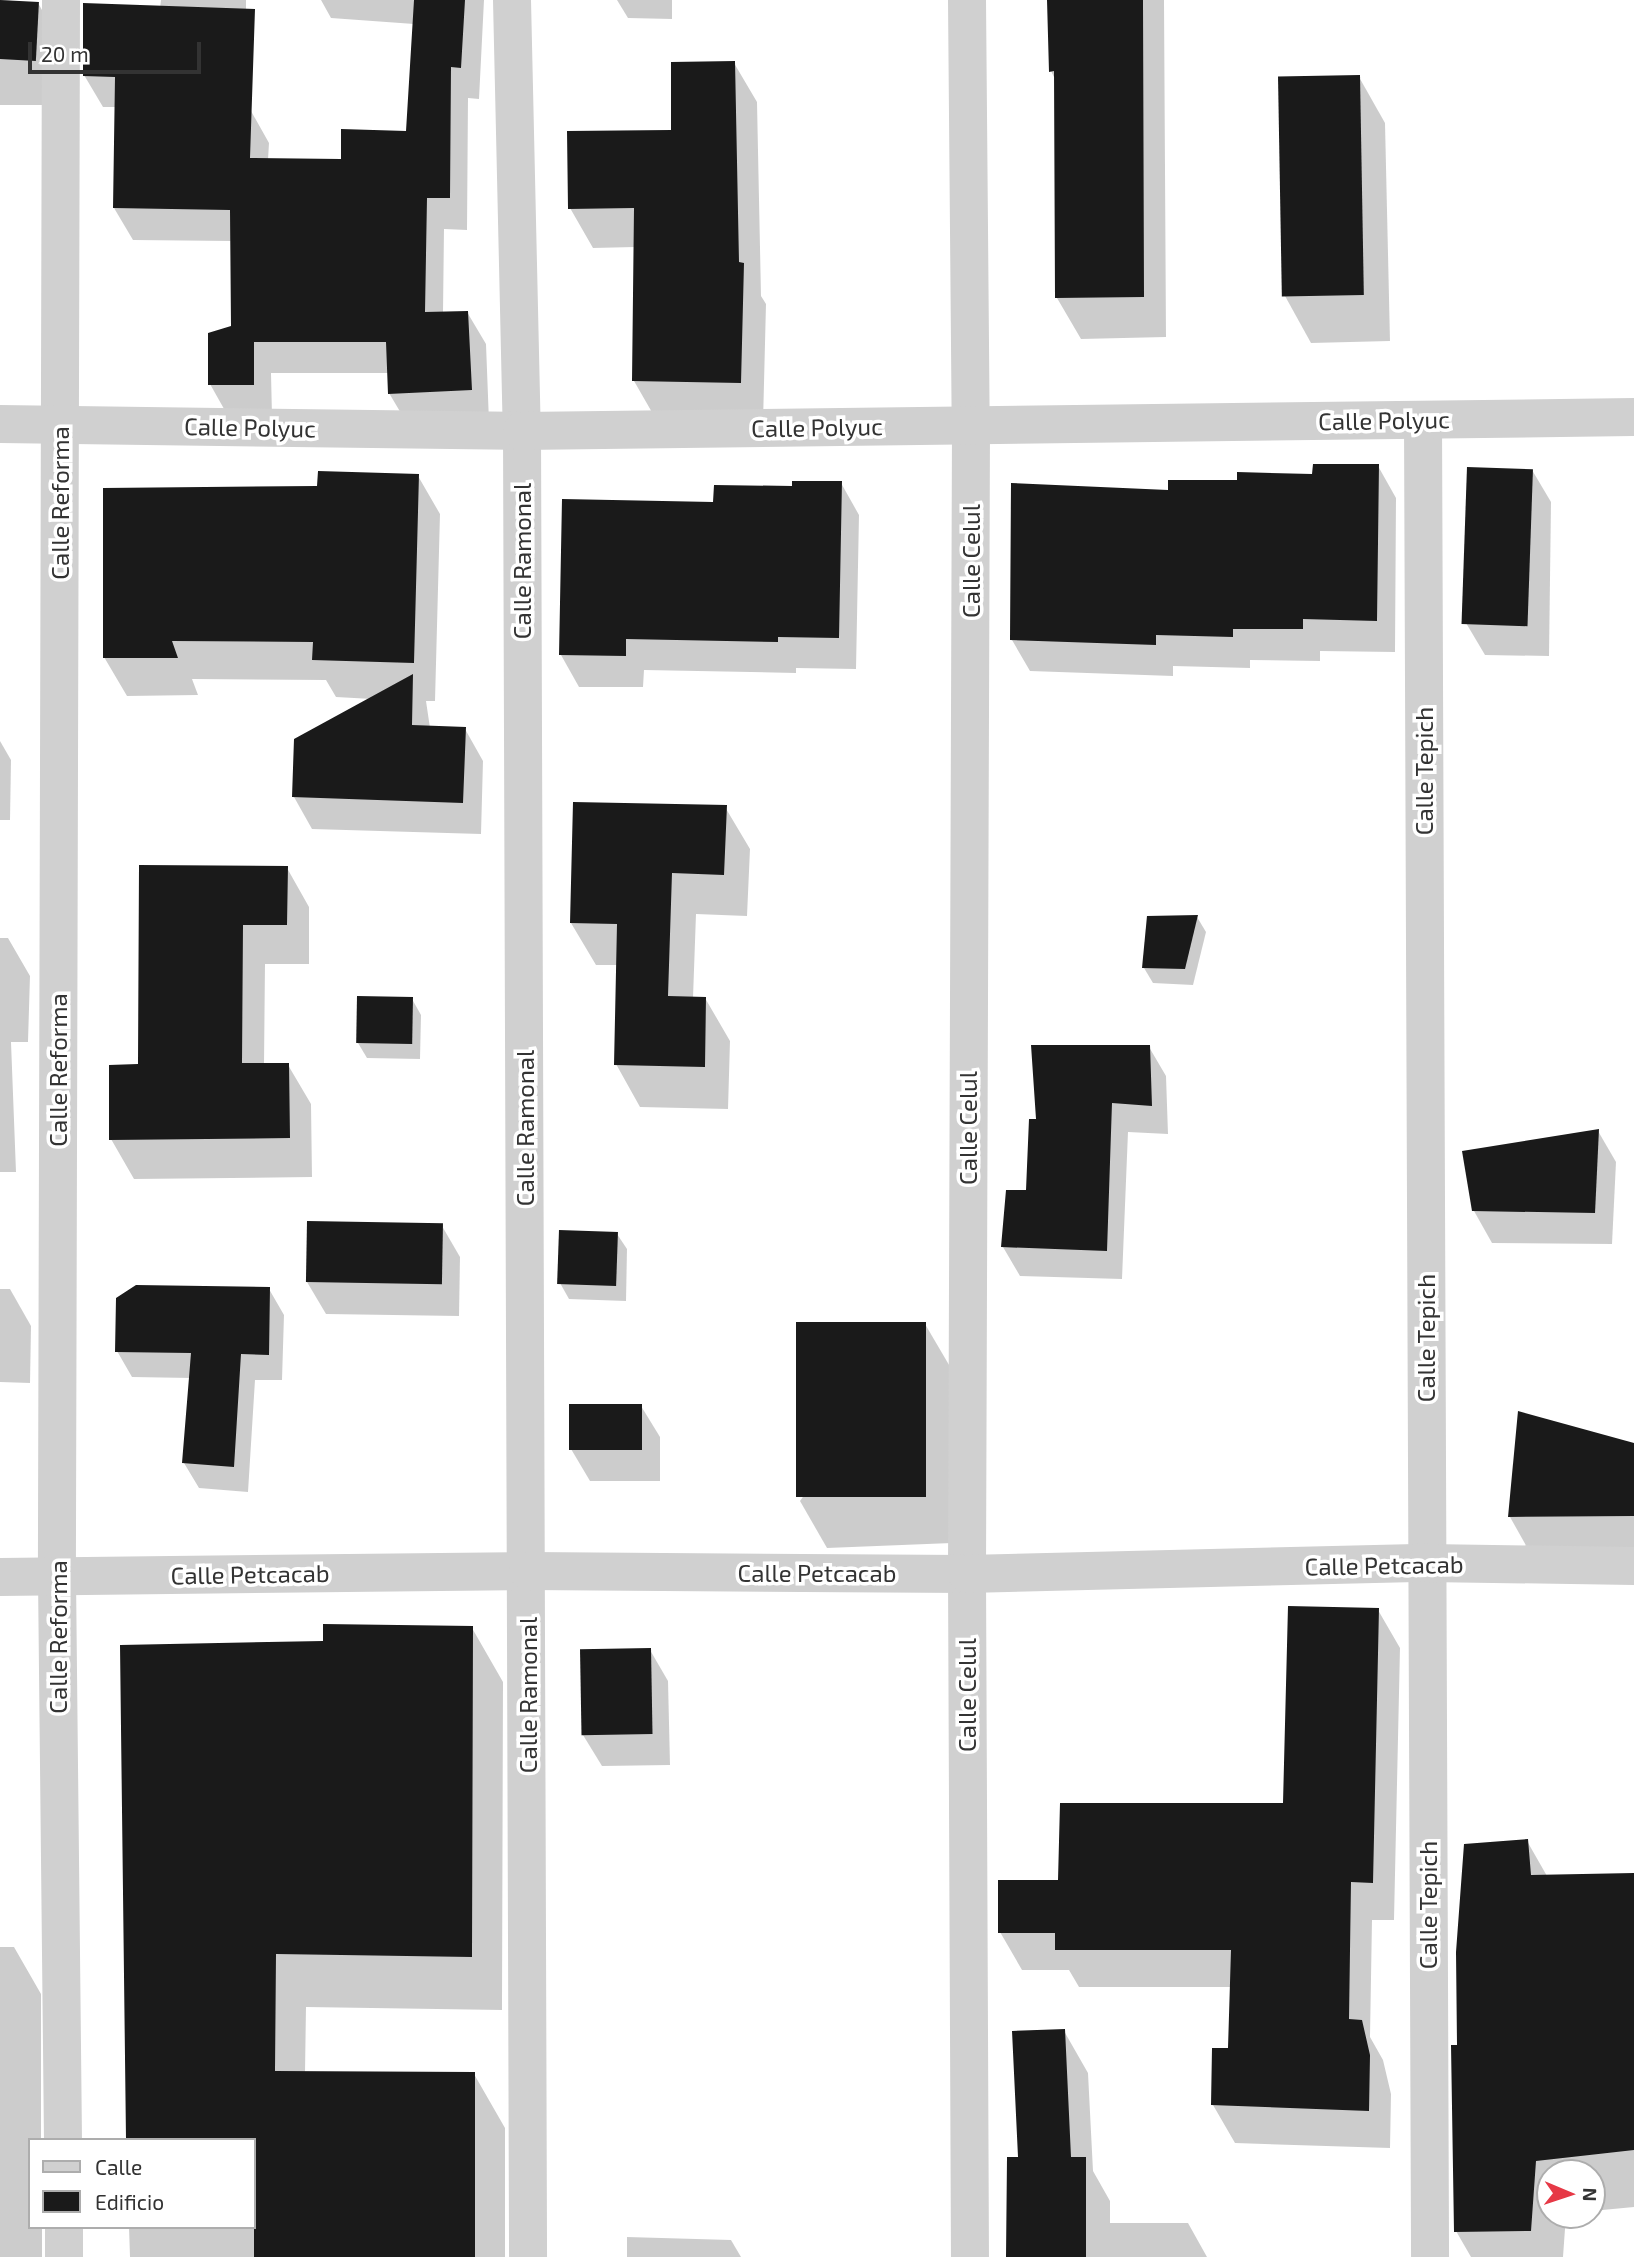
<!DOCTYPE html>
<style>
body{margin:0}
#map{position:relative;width:1634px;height:2257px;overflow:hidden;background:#fff;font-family:"Exo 2",sans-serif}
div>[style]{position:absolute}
.shadow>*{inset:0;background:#0003}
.building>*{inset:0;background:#1a1a1a;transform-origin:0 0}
.minor>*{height:38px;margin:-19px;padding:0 19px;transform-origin:19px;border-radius:19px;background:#d0d0d0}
span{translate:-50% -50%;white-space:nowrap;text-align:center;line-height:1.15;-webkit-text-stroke:7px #fff;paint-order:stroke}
.street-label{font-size:24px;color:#333}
.legend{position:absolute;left:28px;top:2138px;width:228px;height:91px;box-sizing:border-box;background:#fff;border:2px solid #adadad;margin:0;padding:9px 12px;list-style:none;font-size:21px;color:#333}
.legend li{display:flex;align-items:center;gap:14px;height:35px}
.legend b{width:35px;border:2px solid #adadad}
.north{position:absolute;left:1536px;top:2159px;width:70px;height:70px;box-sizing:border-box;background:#fff;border:2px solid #adadad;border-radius:50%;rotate:92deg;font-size:19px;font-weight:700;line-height:28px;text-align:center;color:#333}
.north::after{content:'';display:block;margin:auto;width:24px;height:32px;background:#e63946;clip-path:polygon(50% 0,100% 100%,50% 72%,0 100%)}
.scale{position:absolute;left:28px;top:42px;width:173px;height:32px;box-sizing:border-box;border:4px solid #333;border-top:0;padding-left:9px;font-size:21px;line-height:24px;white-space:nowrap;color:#333;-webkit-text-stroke:5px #fff;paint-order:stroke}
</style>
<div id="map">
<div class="shadow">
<div style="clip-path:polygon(0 0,38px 3px,65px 50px,65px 105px,0 105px)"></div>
<div style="clip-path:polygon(161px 0,246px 0,246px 111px,251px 111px,269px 143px,268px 160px,343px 161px,407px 132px,414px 24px,331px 18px,321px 0,484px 0,479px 99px,468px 98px,467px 230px,444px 229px,443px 313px,467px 312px,486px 344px,489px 422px,408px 425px,389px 393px,389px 373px,271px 373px,272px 416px,228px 416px,210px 384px,232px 327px,232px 241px,133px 240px,114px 208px,116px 107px,103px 107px,84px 75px,160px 8px)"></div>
<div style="clip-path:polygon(617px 0,672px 0,672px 19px,628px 18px)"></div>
<div style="clip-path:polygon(1048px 0,1164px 0,1166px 337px,1081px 339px,1057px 298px,1056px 81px,1051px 71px)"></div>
<div style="clip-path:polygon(734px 63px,757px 102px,761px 296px,766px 304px,763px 423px,657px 421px,634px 381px,635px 247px,593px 248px,570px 208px,673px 132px)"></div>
<div style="clip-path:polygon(1359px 77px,1385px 123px,1390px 341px,1311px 343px,1285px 296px)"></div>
<div style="clip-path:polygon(1378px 466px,1396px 498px,1395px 652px,1320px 651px,1320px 661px,1250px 660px,1250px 668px,1173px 666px,1173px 676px,1030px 671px,1012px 640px,1170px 492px)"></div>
<div style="clip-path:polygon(1532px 470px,1551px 502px,1549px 656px,1485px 655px,1466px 623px)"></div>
<div style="clip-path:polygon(418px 476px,440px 514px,435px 701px,426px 701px,430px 728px,465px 729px,483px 761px,481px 834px,312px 829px,294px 797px,372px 699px,336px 697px,326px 680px,192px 679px,198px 695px,127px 696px,104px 657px,319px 488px)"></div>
<div style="clip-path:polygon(841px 483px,859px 515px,856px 669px,796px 668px,796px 673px,644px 670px,643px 687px,579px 687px,561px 655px,715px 504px)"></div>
<div style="clip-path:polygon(0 741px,11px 760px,10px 820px,0 820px)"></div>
<div style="clip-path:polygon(725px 807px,750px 849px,747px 916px,696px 914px,693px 998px,705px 998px,730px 1041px,728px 1109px,640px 1107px,616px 1064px,618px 965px,596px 965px,571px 923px)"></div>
<div style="clip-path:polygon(140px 867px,287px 868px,309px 907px,309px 964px,265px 964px,264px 1065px,288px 1065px,311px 1104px,312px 1177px,134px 1179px,111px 1139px,139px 1066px)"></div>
<div style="clip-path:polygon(1197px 917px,1206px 932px,1193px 985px,1153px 983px,1144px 968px)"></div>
<div style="clip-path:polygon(0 938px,8px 938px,30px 976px,28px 1042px,11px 1042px,16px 1172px,0 1172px)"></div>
<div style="clip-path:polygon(412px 999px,421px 1015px,420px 1059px,367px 1058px,358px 1043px)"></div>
<div style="clip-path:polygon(1149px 1047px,1166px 1076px,1168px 1134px,1128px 1132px,1122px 1279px,1020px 1276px,1003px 1247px,1028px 1192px,1038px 1121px)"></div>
<div style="clip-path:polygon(1598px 1131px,1616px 1162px,1612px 1244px,1492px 1243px,1474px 1211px)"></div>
<div style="clip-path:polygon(442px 1226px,460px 1257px,459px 1316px,326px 1314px,307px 1282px)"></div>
<div style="clip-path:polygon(617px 1234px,627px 1249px,626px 1301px,569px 1299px,560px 1283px)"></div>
<div style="clip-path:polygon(0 1289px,10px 1289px,31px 1326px,30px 1383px,0 1382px)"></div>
<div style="clip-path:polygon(269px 1289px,284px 1315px,282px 1380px,255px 1380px,248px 1492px,199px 1488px,184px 1463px,191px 1378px,132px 1377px,117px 1351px)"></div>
<div style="clip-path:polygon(925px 1324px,952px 1370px,952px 1543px,827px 1548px,800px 1501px)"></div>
<div style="clip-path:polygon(641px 1406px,660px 1437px,660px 1481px,590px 1481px,571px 1449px)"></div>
<div style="clip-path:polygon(1519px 1413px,1634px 1445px,1634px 1548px,1528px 1549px,1510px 1517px)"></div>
<div style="clip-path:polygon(1378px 1610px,1400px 1648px,1394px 1920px,1372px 1920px,1370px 2037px,1383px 2060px,1391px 2094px,1390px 2148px,1235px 2143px,1213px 2105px,1229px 2050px,1231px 1987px,1079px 1987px,1069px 1970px,1022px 1970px,1000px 1932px,1059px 1881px,1285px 1804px)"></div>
<div style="clip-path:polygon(472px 1628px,503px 1682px,502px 2010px,306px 2007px,305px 2073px,474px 2074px,505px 2128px,505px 2257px,130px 2257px,129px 2227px,254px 2227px,254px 2140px,128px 2140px,325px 1643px)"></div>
<div style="clip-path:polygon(650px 1650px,668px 1681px,670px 1765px,602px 1766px,583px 1735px)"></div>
<div style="clip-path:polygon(1527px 1841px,1547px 1876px,1634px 1875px,1634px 2207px,1592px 2211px,1592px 2173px,1550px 2173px,1550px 2215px,1566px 2215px,1563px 2257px,1471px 2257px,1456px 2231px,1458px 2047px)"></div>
<div style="clip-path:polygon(0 1947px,14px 1947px,41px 1994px,41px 2140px,30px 2140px,30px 2227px,42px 2227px,42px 2257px,0 2257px)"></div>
<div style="clip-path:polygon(1064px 2031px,1088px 2073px,1093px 2171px,1110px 2201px,1110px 2223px,1188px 2223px,1207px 2257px,1008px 2257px,1019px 2158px)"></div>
<div style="clip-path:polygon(627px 2237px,731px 2240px,741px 2257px,627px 2257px)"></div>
</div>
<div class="building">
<div style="left:0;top:0;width:39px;height:59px;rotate:3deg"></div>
<div style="clip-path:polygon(414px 0,465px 0,461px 68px,451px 67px,450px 198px,427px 198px,425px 312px,468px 311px,472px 390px,388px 394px,386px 342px,254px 342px,254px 385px,208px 385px,208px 333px,231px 326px,230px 210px,113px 208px,115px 77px,83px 76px,83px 3px,255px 9px,250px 158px,341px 159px,341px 129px,406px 131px)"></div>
<div style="clip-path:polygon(1047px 0,1143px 0,1144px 297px,1055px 298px,1054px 71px,1049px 72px)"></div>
<div style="clip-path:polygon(735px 61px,739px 262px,744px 263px,741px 383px,632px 381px,634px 208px,568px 209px,567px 131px,671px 130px,671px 62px)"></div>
<div style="left:1360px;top:75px;width:220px;height:82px;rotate:89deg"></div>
<div style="clip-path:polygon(1313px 464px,1379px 464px,1377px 621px,1303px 619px,1303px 629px,1233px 629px,1233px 637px,1156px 635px,1156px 645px,1010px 640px,1011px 483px,1168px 490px,1168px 480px,1237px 480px,1237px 472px,1312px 474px)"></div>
<div style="left:1467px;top:467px;width:66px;height:157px;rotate:2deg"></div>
<div style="clip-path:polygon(318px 471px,419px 474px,414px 663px,312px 660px,313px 642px,172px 641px,178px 658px,103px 658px,103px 488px,317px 486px)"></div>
<div style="clip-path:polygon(792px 481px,842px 481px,839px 638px,778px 637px,778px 642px,626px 639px,626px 656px,559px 655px,562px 499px,713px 502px,714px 485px,792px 486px)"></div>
<div style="clip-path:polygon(413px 674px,412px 725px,466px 727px,463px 803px,292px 797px,294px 739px)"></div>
<div style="clip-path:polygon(573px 802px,727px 805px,724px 875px,672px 873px,668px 996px,706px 997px,705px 1067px,614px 1065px,617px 924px,570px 923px)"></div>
<div style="clip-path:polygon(139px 865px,288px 866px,287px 925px,243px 925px,242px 1063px,289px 1063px,290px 1138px,109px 1140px,109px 1065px,138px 1064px)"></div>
<div style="clip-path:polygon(1198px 915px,1185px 969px,1142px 968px,1147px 916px)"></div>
<div style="left:357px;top:996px;width:56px;height:47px;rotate:1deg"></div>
<div style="clip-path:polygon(1031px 1045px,1150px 1045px,1152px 1106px,1112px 1103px,1107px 1251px,1001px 1247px,1006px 1190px,1026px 1190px,1029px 1119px,1036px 1119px)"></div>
<div style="clip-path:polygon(1599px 1129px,1595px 1213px,1472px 1211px,1462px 1151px)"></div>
<div style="left:307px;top:1221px;width:136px;height:61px;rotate:1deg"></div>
<div style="left:559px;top:1230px;width:59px;height:54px;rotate:2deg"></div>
<div style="clip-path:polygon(136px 1285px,270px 1287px,269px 1355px,241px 1354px,234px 1467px,182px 1463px,191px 1353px,115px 1352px,116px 1298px)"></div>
<div style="left:926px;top:1322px;width:175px;height:130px;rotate:90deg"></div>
<div style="left:569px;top:1404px;width:73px;height:46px"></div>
<div style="clip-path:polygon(1518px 1411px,1634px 1443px,1634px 1516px,1508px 1517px)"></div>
<div style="clip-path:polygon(1288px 1606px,1379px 1608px,1373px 1883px,1351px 1882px,1349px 2019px,1362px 2020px,1370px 2055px,1369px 2111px,1211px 2105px,1212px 2048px,1228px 2048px,1231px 1950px,1055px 1950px,1055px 1933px,998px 1933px,998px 1880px,1058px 1880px,1060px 1803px,1283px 1803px)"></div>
<div style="clip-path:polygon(323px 1624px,473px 1626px,472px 1957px,276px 1954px,275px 2071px,475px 2072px,475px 2257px,254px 2257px,254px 2140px,126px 2140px,120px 1645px,323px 1641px)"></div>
<div style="left:651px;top:1648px;width:86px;height:71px;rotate:89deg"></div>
<div style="clip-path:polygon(1528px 1839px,1531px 1875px,1634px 1873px,1634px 2150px,1536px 2161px,1531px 2231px,1454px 2232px,1451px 2045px,1457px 2045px,1456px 1952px,1464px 1844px)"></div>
<div style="clip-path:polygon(1065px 2029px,1071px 2157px,1086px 2157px,1086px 2257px,1006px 2257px,1007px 2157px,1018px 2157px,1012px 2031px)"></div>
</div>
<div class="minor">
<div style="left:61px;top:0;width:1577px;rotate:90.15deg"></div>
<div style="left:57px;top:1577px;width:563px;rotate:89.39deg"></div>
<div style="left:512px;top:0;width:431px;rotate:88.7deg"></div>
<div style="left:522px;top:431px;width:1826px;rotate:89.81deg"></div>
<div style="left:967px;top:0;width:425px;rotate:89.5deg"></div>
<div style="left:971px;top:425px;width:1149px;rotate:90.2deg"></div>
<div style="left:967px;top:1574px;width:683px;rotate:89.75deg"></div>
<div style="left:1423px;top:420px;width:1837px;rotate:89.78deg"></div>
<div style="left:0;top:424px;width:522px;rotate:0.77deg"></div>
<div style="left:522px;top:431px;width:1112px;rotate:-0.72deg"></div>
<div style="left:0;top:1577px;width:528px;rotate:-0.65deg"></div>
<div style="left:528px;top:1571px;width:439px;rotate:0.4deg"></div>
<div style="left:967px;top:1574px;width:460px;rotate:-1.4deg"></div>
<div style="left:1427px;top:1563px;width:207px;rotate:0.8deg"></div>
<div style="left:64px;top:2227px;width:30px;rotate:90deg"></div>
</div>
<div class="street-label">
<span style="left:1384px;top:420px;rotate:-1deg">Calle Polyuc</span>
<span style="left:250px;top:427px;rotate:1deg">Calle Polyuc</span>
<span style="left:817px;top:427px;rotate:-1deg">Calle Polyuc</span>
<span style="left:60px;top:503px;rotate:-90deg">Calle Reforma</span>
<span style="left:522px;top:561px;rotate:-90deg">Calle Ramonal</span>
<span style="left:971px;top:561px;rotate:-90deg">Calle Celul</span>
<span style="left:1424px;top:771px;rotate:-90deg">Calle Tepich</span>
<span style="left:58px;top:1070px;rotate:-90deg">Calle Reforma</span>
<span style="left:525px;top:1128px;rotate:-90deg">Calle Ramonal</span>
<span style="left:968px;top:1128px;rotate:-90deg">Calle Celul</span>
<span style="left:1426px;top:1338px;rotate:-90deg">Calle Tepich</span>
<span style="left:1384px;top:1565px;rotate:-1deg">Calle Petcacab</span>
<span style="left:817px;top:1573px">Calle Petcacab</span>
<span style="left:250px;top:1574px;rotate:-1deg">Calle Petcacab</span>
<span style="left:58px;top:1637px;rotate:-90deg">Calle Reforma</span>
<span style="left:528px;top:1695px;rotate:-90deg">Calle Ramonal</span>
<span style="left:967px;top:1695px;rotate:-90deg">Calle Celul</span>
<span style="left:1428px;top:1905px;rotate:-90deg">Calle Tepich</span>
</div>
<ul class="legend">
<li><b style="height:9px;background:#d0d0d0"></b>Calle</li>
<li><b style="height:19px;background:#1a1a1a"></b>Edificio</li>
</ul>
<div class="north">N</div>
<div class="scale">20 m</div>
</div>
